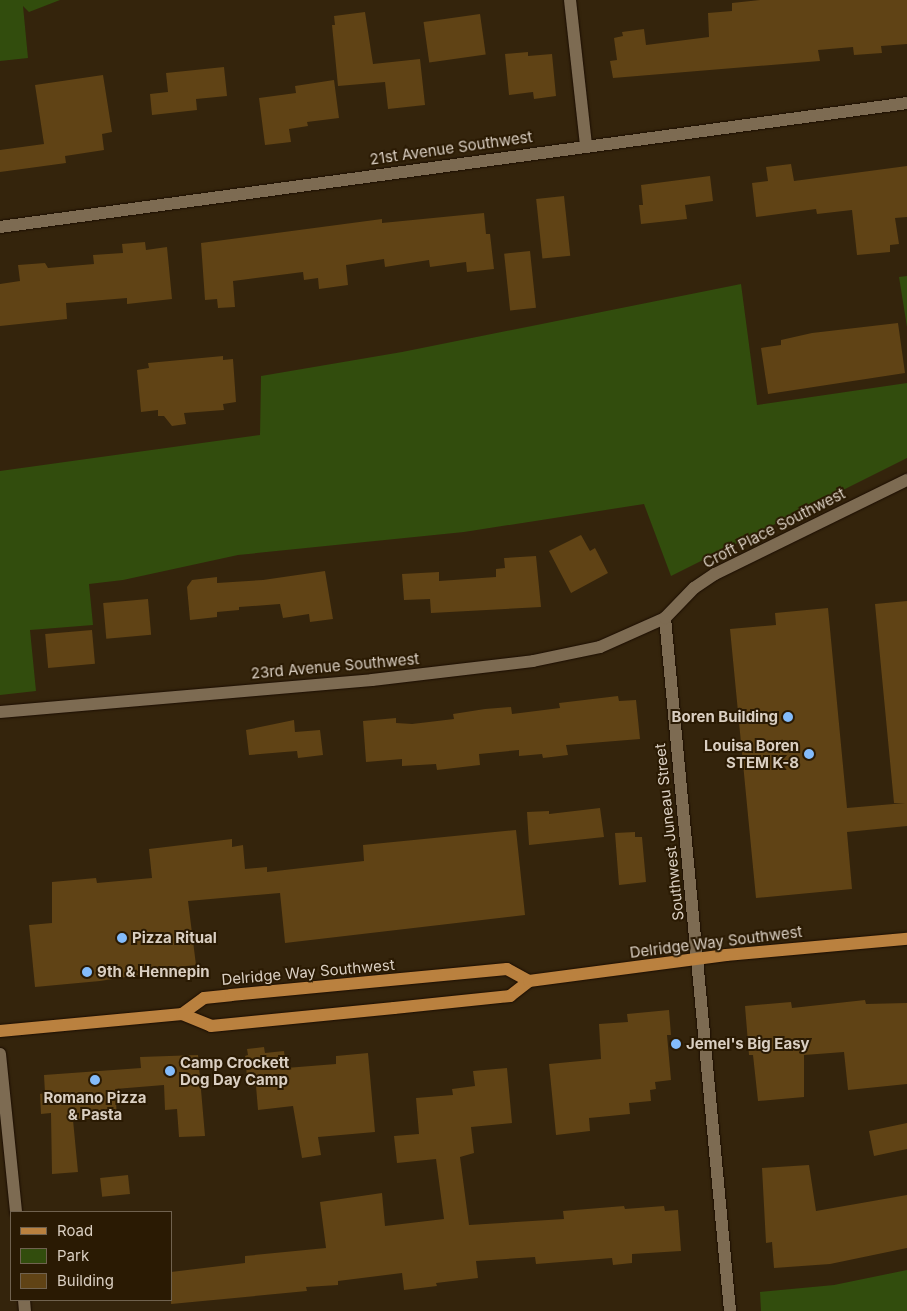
<!DOCTYPE html>
<style>
body{margin:0}
#map{position:relative;width:907px;height:1311px;overflow:hidden;background:#34240c;font-family:Inter,sans-serif}
div>[style]{position:absolute}
.green>*{inset:0;background:#324d0d}
.building>*{inset:0;background:#604315;transform-origin:0 0}
.roads{filter:drop-shadow(0 0 1px #1b0d00) drop-shadow(0 0 1px #1b0d00)}
.minor>*{height:12px;margin:-6px;padding:0 6px;transform-origin:6px;border-radius:6px;background:#7d6b52}
.major>*{height:12px;margin:-6px;padding:0 6px;transform-origin:6px;border-radius:6px;background:#ba813f}
.dots>*{width:14px;height:14px;translate:-50% -50%;box-sizing:border-box;border:2px solid #2a1a03;border-radius:50%}
span{translate:-50% -50%;white-space:nowrap;text-align:center;line-height:1.15;-webkit-text-stroke:4px #2a1a03;paint-order:stroke}
.street-label{font-size:15px;color:#dacfc2}
.poi-label{font-size:15px;color:#dacfc2;font-weight:700}
.right{translate:-100% -50%;text-align:right}
.left{translate:0 -50%;text-align:left}
.legend{position:absolute;left:10px;top:1211px;width:162px;height:90px;box-sizing:border-box;background:#2a1a03;border:1px solid #70624f;margin:0;padding:6px 9px;list-style:none;font-size:15px;color:#dacfc2}
.legend li{display:flex;align-items:center;gap:10px;height:25px}
.legend b{width:25px;border:1px solid #70624f}
</style>
<div id="map">
<div class="green">
<div style="clip-path:polygon(0 0,60px 0,29px 12px,23px 6px,28px 58px,0 61px)"></div>
<div style="clip-path:polygon(907px 276px,907px 327px,899px 277px)"></div>
<div style="clip-path:polygon(741px 284px,757px 405px,907px 383px,907px 458px,671px 576px,644px 504px,464px 532px,238px 555px,123px 580px,89px 584px,93px 625px,30px 630px,36px 691px,0 695px,0 471px,260px 435px,261px 376px,402px 352px)"></div>
<div style="clip-path:polygon(907px 1270px,907px 1311px,761px 1311px,760px 1292px,834px 1285px)"></div>
</div>
<div class="building">
<div style="clip-path:polygon(760px 0,907px 0,907px 44px,881px 46px,882px 53px,854px 55px,853px 47px,818px 50px,820px 61px,613px 78px,610px 61px,617px 60px,614px 38px,623px 36px,622px 32px,644px 29px,646px 45px,709px 37px,708px 13px,732px 11px,732px 3px)"></div>
<div style="clip-path:polygon(365px 12px,373px 64px,420px 59px,425px 105px,388px 109px,385px 82px,338px 86px,332px 25px,335px 25px,334px 16px)"></div>
<div style="left:480px;top:14px;width:41px;height:57px;rotate:82deg"></div>
<div style="clip-path:polygon(528px 52px,528px 56px,552px 54px,556px 96px,534px 99px,533px 92px,509px 95px,505px 54px)"></div>
<div style="clip-path:polygon(224px 67px,227px 96px,196px 99px,197px 110px,152px 115px,150px 94px,168px 92px,166px 73px)"></div>
<div style="clip-path:polygon(103px 75px,112px 132px,102px 134px,104px 150px,65px 156px,66px 163px,0 172px,0 150px,44px 144px,35px 85px)"></div>
<div style="clip-path:polygon(334px 80px,339px 118px,307px 122px,308px 126px,289px 129px,291px 142px,265px 145px,259px 98px,296px 93px,295px 86px)"></div>
<div style="clip-path:polygon(791px 164px,794px 181px,907px 166px,907px 217px,895px 218px,899px 244px,890px 245px,890px 252px,857px 255px,852px 210px,817px 214px,816px 209px,756px 217px,752px 183px,768px 181px,766px 167px)"></div>
<div style="clip-path:polygon(710px 176px,713px 201px,685px 205px,687px 219px,641px 224px,639px 205px,643px 205px,641px 185px)"></div>
<div style="left:564px;top:196px;width:60px;height:28px;rotate:84deg"></div>
<div style="clip-path:polygon(484px 213px,486px 234px,490px 234px,494px 269px,467px 272px,466px 262px,430px 267px,429px 260px,385px 267px,384px 259px,346px 265px,348px 285px,319px 289px,318px 278px,304px 280px,303px 272px,233px 281px,235px 307px,218px 308px,217px 299px,205px 300px,201px 243px,382px 219px,382px 223px)"></div>
<div style="clip-path:polygon(145px 242px,146px 250px,167px 247px,172px 299px,127px 304px,127px 298px,66px 303px,67px 319px,0 326px,0 284px,20px 281px,18px 265px,45px 263px,48px 268px,94px 264px,93px 255px,123px 253px,122px 244px)"></div>
<div style="left:530px;top:251px;width:57px;height:26px;rotate:84deg"></div>
<div style="clip-path:polygon(898px 323px,905px 373px,768px 394px,761px 348px,781px 345px,781px 340px,812px 333px)"></div>
<div style="clip-path:polygon(223px 356px,223px 360px,233px 359px,236px 402px,223px 404px,224px 410px,184px 413px,186px 424px,172px 426px,164px 416px,158px 416px,158px 410px,141px 412px,137px 370px,149px 368px,148px 363px)"></div>
<div style="clip-path:polygon(581px 535px,590px 551px,595px 548px,608px 573px,571px 593px,549px 551px)"></div>
<div style="clip-path:polygon(536px 556px,541px 607px,431px 613px,430px 599px,404px 600px,402px 574px,439px 572px,439px 581px,496px 577px,496px 569px,505px 568px,504px 558px)"></div>
<div style="clip-path:polygon(325px 571px,333px 619px,310px 622px,309px 614px,283px 618px,280px 604px,239px 607px,239px 610px,217px 612px,217px 617px,190px 620px,187px 587px,192px 580px,217px 577px,217px 583px,263px 580px)"></div>
<div style="left:148px;top:599px;width:36px;height:45px;rotate:85deg"></div>
<div style="clip-path:polygon(907px 601px,907px 826px,847px 832px,852px 889px,756px 898px,730px 629px,776px 625px,775px 613px,828px 608px,847px 808px,905px 803px,894px 803px,875px 604px)"></div>
<div style="left:92px;top:630px;width:34px;height:47px;rotate:85deg"></div>
<div style="clip-path:polygon(618px 696px,619px 701px,636px 700px,640px 739px,566px 745px,568px 755px,543px 758px,542px 754px,519px 756px,519px 750px,479px 754px,480px 765px,437px 770px,436px 764px,402px 766px,402px 759px,366px 762px,363px 721px,396px 718px,396px 723px,412px 724px,454px 719px,453px 714px,485px 709px,511px 707px,512px 714px,560px 708px,559px 703px)"></div>
<div style="clip-path:polygon(294px 720px,295px 732px,320px 730px,323px 755px,298px 758px,297px 751px,249px 755px,246px 730px)"></div>
<div style="clip-path:polygon(600px 808px,604px 837px,529px 845px,527px 812px,549px 811px,549px 814px)"></div>
<div style="clip-path:polygon(516px 830px,525px 915px,285px 943px,280px 893px,188px 901px,196px 965px,137px 971px,138px 975px,100px 981px,35px 987px,29px 925px,52px 923px,52px 882px,96px 878px,97px 883px,152px 878px,149px 849px,232px 839px,232px 847px,243px 845px,245px 869px,267px 867px,267px 872px,364px 861px,363px 845px)"></div>
<div style="clip-path:polygon(635px 832px,635px 837px,642px 837px,646px 882px,619px 885px,615px 833px)"></div>
<div style="clip-path:polygon(865px 1000px,866px 1004px,907px 1003px,907px 1084px,848px 1090px,844px 1052px,804px 1055px,804px 1097px,758px 1101px,753px 1055px,749px 1055px,745px 1006px,791px 1002px,792px 1008px)"></div>
<div style="clip-path:polygon(669px 1010px,671px 1035px,667px 1035px,671px 1080px,655px 1082px,656px 1089px,650px 1090px,651px 1101px,629px 1103px,630px 1114px,589px 1118px,590px 1131px,556px 1135px,549px 1064px,601px 1059px,599px 1024px,628px 1022px,627px 1014px)"></div>
<div style="clip-path:polygon(264px 1047px,265px 1053px,284px 1051px,286px 1068px,336px 1064px,336px 1056px,368px 1053px,375px 1132px,318px 1137px,321px 1155px,302px 1158px,293px 1106px,258px 1110px,256px 1086px,248px 1087px,245px 1056px,248px 1055px,247px 1049px)"></div>
<div style="clip-path:polygon(198px 1055px,205px 1136px,179px 1137px,177px 1109px,165px 1110px,164px 1085px,115px 1089px,117px 1116px,73px 1120px,78px 1172px,52px 1174px,51px 1113px,41px 1114px,40px 1094px,45px 1093px,44px 1075px,141px 1068px,140px 1057px)"></div>
<div style="clip-path:polygon(507px 1068px,512px 1123px,471px 1127px,474px 1153px,460px 1157px,469px 1225px,564px 1219px,563px 1211px,624px 1206px,625px 1209px,664px 1206px,665px 1211px,678px 1210px,681px 1251px,632px 1254px,632px 1263px,613px 1265px,612px 1258px,536px 1264px,535px 1257px,476px 1261px,478px 1278px,436px 1283px,437px 1286px,404px 1290px,402px 1273px,338px 1281px,338px 1285px,306px 1287px,307px 1291px,171px 1304px,171px 1272px,245px 1263px,245px 1256px,326px 1248px,320px 1202px,382px 1193px,385px 1226px,444px 1219px,436px 1159px,397px 1163px,394px 1136px,419px 1134px,416px 1098px,453px 1095px,452px 1089px,475px 1086px,473px 1071px)"></div>
<div style="clip-path:polygon(907px 1123px,907px 1149px,874px 1156px,869px 1131px)"></div>
<div style="clip-path:polygon(809px 1165px,816px 1211px,907px 1195px,907px 1248px,830px 1264px,774px 1268px,772px 1242px,766px 1243px,762px 1168px)"></div>
<div style="left:128px;top:1175px;width:19px;height:28px;rotate:84deg"></div>
</div>
<div class="roads">
<div class="minor">
<div style="left:570px;top:0;width:147px;rotate:83.7deg"></div>
<div style="left:0;top:227px;width:915px;rotate:-7.78deg"></div>
<div style="left:665px;top:618px;width:696px;rotate:84.64deg"></div>
<div style="left:0;top:712px;width:373px;rotate:-4.9deg"></div>
<div style="left:372px;top:680px;width:162px;rotate:-6.7deg"></div>
<div style="left:533px;top:661px;width:68px;rotate:-11.8deg"></div>
<div style="left:600px;top:647px;width:71px;rotate:-24deg"></div>
<div style="left:665px;top:618px;width:42px;rotate:-46deg"></div>
<div style="left:694px;top:588px;width:25px;rotate:-34deg"></div>
<div style="left:715px;top:574px;width:214px;rotate:-26.1deg"></div>
<div style="left:0;top:1054px;width:159px;rotate:84.2deg"></div>
<div style="left:24px;top:1300px;width:11px;rotate:85deg"></div>
</div>
<div class="major">
<div style="left:182px;top:1014px;width:27px;rotate:-36deg"></div>
<div style="left:204px;top:998px;width:27px;rotate:-6deg"></div>
<div style="left:231px;top:995px;width:277px;rotate:-5.4deg"></div>
<div style="left:507px;top:969px;width:25px;rotate:29deg"></div>
<div style="left:0;top:1031px;width:183px;rotate:-5.3deg"></div>
<div style="left:182px;top:1014px;width:31px;rotate:22deg"></div>
<div style="left:211px;top:1026px;width:184px;rotate:-5.6deg"></div>
<div style="left:394px;top:1008px;width:117px;rotate:-5.9deg"></div>
<div style="left:510px;top:996px;width:24px;rotate:-38deg"></div>
<div style="left:529px;top:981px;width:199px;rotate:-7.5deg"></div>
<div style="left:726px;top:955px;width:182px;rotate:-5.1deg"></div>
</div>
</div>
<div class="dots">
<div style="left:788px;top:717px;background:#84bcfb"></div>
<div style="left:809px;top:754px;background:#84bcfb"></div>
<div style="left:122px;top:938px;background:#84bcfb"></div>
<div style="left:87px;top:972px;background:#84bcfb"></div>
<div style="left:676px;top:1044px;background:#84bcfb"></div>
<div style="left:170px;top:1071px;background:#84bcfb"></div>
<div style="left:95px;top:1080px;background:#84bcfb"></div>
</div>
<div class="street-label">
<span style="left:451px;top:148px;rotate:-8deg">21st Avenue Southwest</span>
<span style="left:774px;top:528px;rotate:-27deg">Croft Place Southwest</span>
<span style="left:335px;top:666px;rotate:-5deg">23rd Avenue Southwest</span>
<span style="left:669px;top:832px;rotate:-96deg">Southwest Juneau Street</span>
<span style="left:716px;top:942px;rotate:-7deg">Delridge Way Southwest</span>
<span style="left:308px;top:972px;rotate:-5deg">Delridge Way Southwest</span>
</div>
<div class="poi-label">
<span class="right" style="left:778px;top:717px">Boren Building</span>
<span class="right" style="left:799px;top:754px">Louisa Boren<br>STEM K-8</span>
<span class="left" style="left:132px;top:938px">Pizza Ritual</span>
<span class="left" style="left:97px;top:972px">9th &amp; Hennepin</span>
<span class="left" style="left:686px;top:1044px">Jemel's Big Easy</span>
<span class="left" style="left:180px;top:1071px">Camp Crockett<br>Dog Day Camp</span>
<span style="left:95px;top:1106px">Romano Pizza<br>&amp; Pasta</span>
</div>
<ul class="legend">
<li><b style="height:6px;background:#ba813f"></b>Road</li>
<li><b style="height:14px;background:#324d0d"></b>Park</li>
<li><b style="height:14px;background:#604315"></b>Building</li>
</ul>
</div>
